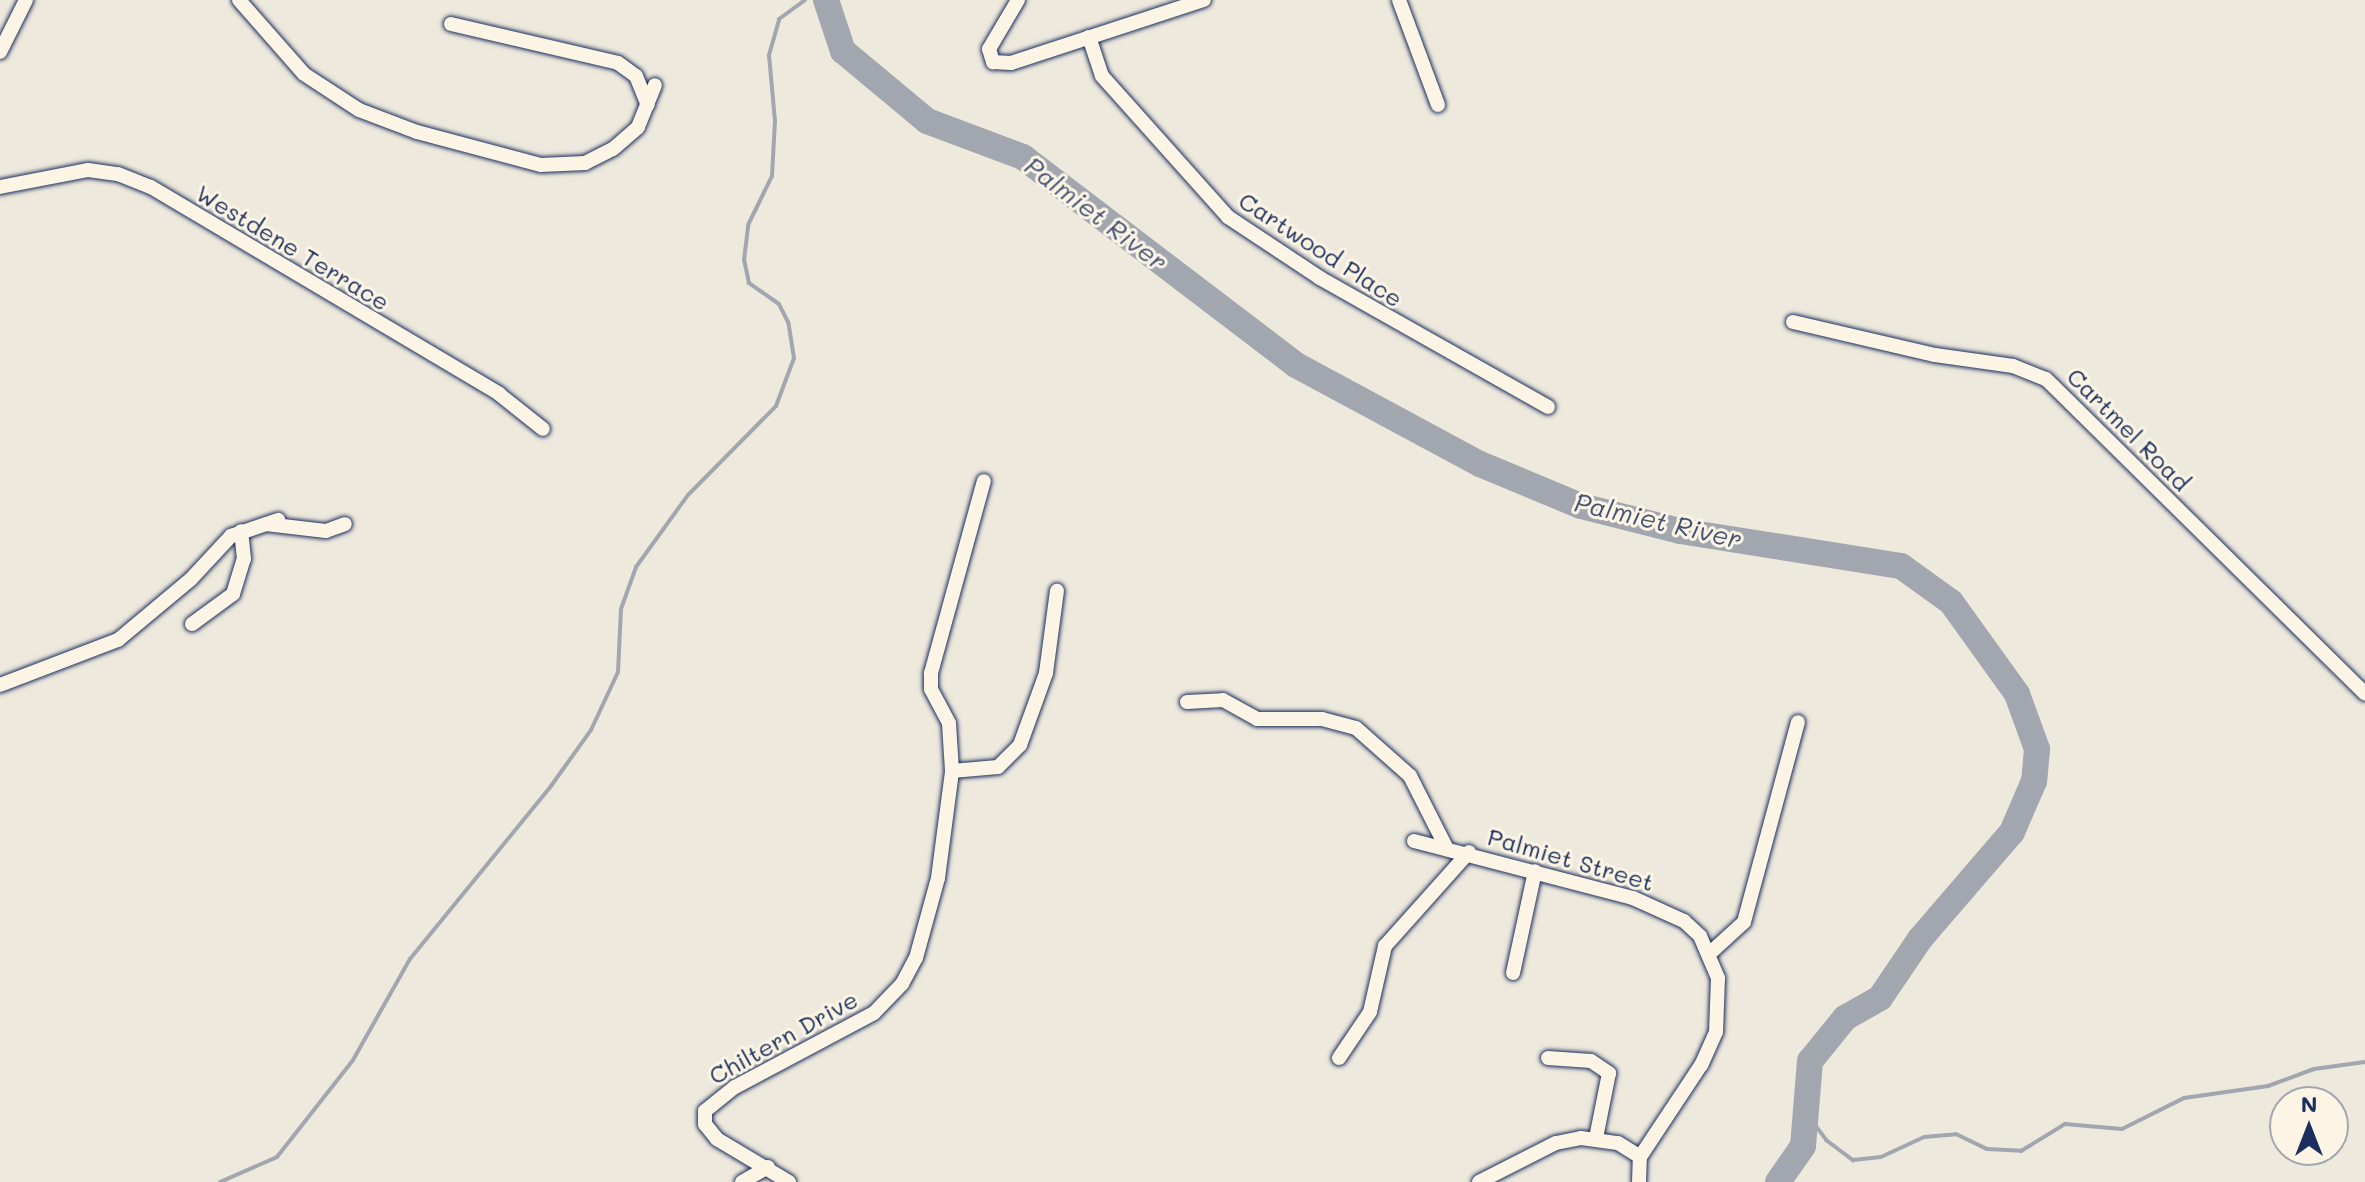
<!DOCTYPE html>
<style>
body{margin:0}
#map{position:relative;width:2365px;height:1182px;overflow:hidden;background:#eee9dd;font-family:Mali,sans-serif}
div>[style]{position:absolute}
.stream>*{height:4px;margin:-2px;padding:0 2px;transform-origin:2px;border-radius:2px;background:#a2a7af}
.river>*{height:26px;margin:-13px;padding:0 13px;transform-origin:13px;border-radius:13px;background:#a2a7af}
.roads{filter:drop-shadow(0 0 2px #1b2f5e) drop-shadow(0 0 2px #1b2f5e)}
.minor>*{height:14px;margin:-7px;padding:0 7px;transform-origin:7px;border-radius:7px;background:#fcf5e5}
span{translate:-50% -50%;white-space:nowrap;text-align:center;line-height:1.15;-webkit-text-stroke:6px #fcf5e5;paint-order:stroke}
.street-label{font-size:24px;color:#1b2f5e}
.water-label{font-size:26px;color:#445376;font-style:italic}
.north{position:absolute;left:2269px;top:1086px;width:80px;height:80px;box-sizing:border-box;background:#fcf5e5;border:2px solid #a2a6af;border-radius:50%;rotate:0deg;font-size:22px;font-weight:700;line-height:32px;text-align:center;color:#1b2f5e}
.north::after{content:'';display:block;margin:auto;width:28px;height:36px;background:#1b2f5e;clip-path:polygon(50% 0,100% 100%,50% 72%,0 100%)}
</style>
<div id="map">
<div class="stream">
<div style="left:1806px;top:1113px;width:34px;rotate:53deg"></div>
<div style="left:1826px;top:1140px;width:34px;rotate:37deg"></div>
<div style="left:1853px;top:1160px;width:28px;rotate:-6deg"></div>
<div style="left:1881px;top:1157px;width:47px;rotate:-24.9deg"></div>
<div style="left:1924px;top:1137px;width:32px;rotate:-5deg"></div>
<div style="left:1956px;top:1134px;width:34px;rotate:26deg"></div>
<div style="left:1987px;top:1149px;width:34px;rotate:3deg"></div>
<div style="left:2021px;top:1151px;width:52px;rotate:-31.5deg"></div>
<div style="left:2065px;top:1124px;width:57px;rotate:5deg"></div>
<div style="left:2122px;top:1129px;width:69px;rotate:-26.6deg"></div>
<div style="left:2184px;top:1098px;width:85px;rotate:-8.1deg"></div>
<div style="left:2268px;top:1086px;width:49px;rotate:-20.3deg"></div>
<div style="left:2314px;top:1069px;width:51px;rotate:-7.8deg"></div>
<div style="left:220px;top:1182px;width:62px;rotate:-23.7deg"></div>
<div style="left:277px;top:1157px;width:123px;rotate:-51.9deg"></div>
<div style="left:353px;top:1060px;width:116px;rotate:-60.6deg"></div>
<div style="left:410px;top:959px;width:223px;rotate:-50.8deg"></div>
<div style="left:551px;top:786px;width:69px;rotate:-54.5deg"></div>
<div style="left:591px;top:730px;width:64px;rotate:-65deg"></div>
<div style="left:618px;top:672px;width:63px;rotate:-87.3deg"></div>
<div style="left:621px;top:609px;width:45px;rotate:-70.3deg"></div>
<div style="left:636px;top:567px;width:89px;rotate:-54.2deg"></div>
<div style="left:688px;top:495px;width:125px;rotate:-45.3deg"></div>
<div style="left:776px;top:406px;width:51px;rotate:-69.4deg"></div>
<div style="left:794px;top:358px;width:36px;rotate:-99deg"></div>
<div style="left:788px;top:322px;width:20px;rotate:-117deg"></div>
<div style="left:779px;top:304px;width:37px;rotate:-145deg"></div>
<div style="left:749px;top:283px;width:24px;rotate:-102deg"></div>
<div style="left:744px;top:260px;width:35px;rotate:-83deg"></div>
<div style="left:748px;top:225px;width:55px;rotate:-63.9deg"></div>
<div style="left:772px;top:176px;width:55px;rotate:-86.9deg"></div>
<div style="left:775px;top:121px;width:66px;rotate:-95.2deg"></div>
<div style="left:769px;top:55px;width:37px;rotate:-74deg"></div>
<div style="left:779px;top:19px;width:32px;rotate:-36deg"></div>
</div>
<div class="river">
<div style="left:826px;top:0;width:54px;rotate:71.6deg"></div>
<div style="left:843px;top:51px;width:109px;rotate:39.8deg"></div>
<div style="left:927px;top:121px;width:103px;rotate:20.6deg"></div>
<div style="left:1023px;top:157px;width:343px;rotate:37.3deg"></div>
<div style="left:1296px;top:365px;width:209px;rotate:28.3deg"></div>
<div style="left:1480px;top:464px;width:109px;rotate:22.6deg"></div>
<div style="left:1581px;top:506px;width:102px;rotate:14.2deg"></div>
<div style="left:1680px;top:531px;width:224px;rotate:9deg"></div>
<div style="left:1901px;top:566px;width:62px;rotate:35.8deg"></div>
<div style="left:1951px;top:602px;width:113px;rotate:54.3deg"></div>
<div style="left:2017px;top:694px;width:59px;rotate:70deg"></div>
<div style="left:2037px;top:749px;width:32px;rotate:95deg"></div>
<div style="left:2034px;top:781px;width:56px;rotate:113.3deg"></div>
<div style="left:2012px;top:832px;width:141px;rotate:130.7deg"></div>
<div style="left:1920px;top:939px;width:71px;rotate:124.1deg"></div>
<div style="left:1880px;top:998px;width:40px;rotate:150.3deg"></div>
<div style="left:1845px;top:1018px;width:55px;rotate:129.1deg"></div>
<div style="left:1810px;top:1061px;width:85px;rotate:94.7deg"></div>
<div style="left:1803px;top:1146px;width:44px;rotate:124.8deg"></div>
</div>
<div class="roads">
<div class="minor">
<div style="left:239px;top:0;width:98px;rotate:48.7deg"></div>
<div style="left:304px;top:74px;width:66px;rotate:33.2deg"></div>
<div style="left:359px;top:110px;width:62px;rotate:20.8deg"></div>
<div style="left:417px;top:132px;width:128px;rotate:14.9deg"></div>
<div style="left:541px;top:165px;width:44px;rotate:-2.6deg"></div>
<div style="left:585px;top:163px;width:31px;rotate:-27deg"></div>
<div style="left:613px;top:149px;width:33px;rotate:-41deg"></div>
<div style="left:638px;top:127px;width:45px;rotate:-68deg"></div>
<div style="left:1018px;top:0;width:57px;rotate:120.6deg"></div>
<div style="left:989px;top:49px;width:14px;rotate:73deg"></div>
<div style="left:993px;top:62px;width:18px;rotate:3deg"></div>
<div style="left:1011px;top:63px;width:203px;rotate:-18.1deg"></div>
<div style="left:1399px;top:0;width:112px;rotate:69.6deg"></div>
<div style="left:451px;top:24px;width:171px;rotate:13.1deg"></div>
<div style="left:618px;top:63px;width:22px;rotate:36deg"></div>
<div style="left:636px;top:76px;width:31px;rotate:68deg"></div>
<div style="left:1089px;top:37px;width:41px;rotate:71.6deg"></div>
<div style="left:1102px;top:76px;width:189px;rotate:48.2deg"></div>
<div style="left:1228px;top:217px;width:110px;rotate:33.5deg"></div>
<div style="left:1320px;top:278px;width:262px;rotate:29.5deg"></div>
<div style="left:0;top:52px;width:58px;rotate:-63.4deg"></div>
<div style="left:0;top:187px;width:90px;rotate:-10.9deg"></div>
<div style="left:88px;top:170px;width:30px;rotate:8deg"></div>
<div style="left:118px;top:174px;width:35px;rotate:22deg"></div>
<div style="left:151px;top:187px;width:405px;rotate:30.7deg"></div>
<div style="left:499px;top:394px;width:56px;rotate:38.5deg"></div>
<div style="left:1793px;top:322px;width:146px;rotate:13.1deg"></div>
<div style="left:1935px;top:355px;width:79px;rotate:8deg"></div>
<div style="left:2013px;top:366px;width:35px;rotate:22deg"></div>
<div style="left:2046px;top:379px;width:448px;rotate:44.6deg"></div>
<div style="left:266px;top:524px;width:60px;rotate:6.7deg"></div>
<div style="left:326px;top:531px;width:20px;rotate:-20deg"></div>
<div style="left:192px;top:624px;width:51px;rotate:-36.2deg"></div>
<div style="left:233px;top:594px;width:37px;rotate:-73deg"></div>
<div style="left:244px;top:559px;width:28px;rotate:-96deg"></div>
<div style="left:0;top:685px;width:126px;rotate:-20.9deg"></div>
<div style="left:118px;top:640px;width:95px;rotate:-39.9deg"></div>
<div style="left:191px;top:579px;width:59px;rotate:-47.1deg"></div>
<div style="left:231px;top:536px;width:50px;rotate:-18.8deg"></div>
<div style="left:1187px;top:702px;width:36px;rotate:-3deg"></div>
<div style="left:1223px;top:700px;width:39px;rotate:29deg"></div>
<div style="left:1257px;top:719px;width:65px"></div>
<div style="left:1322px;top:719px;width:35px;rotate:15deg"></div>
<div style="left:1356px;top:728px;width:72px;rotate:41.6deg"></div>
<div style="left:1410px;top:776px;width:80px;rotate:63.1deg"></div>
<div style="left:952px;top:771px;width:46px;rotate:-5deg"></div>
<div style="left:998px;top:767px;width:31px;rotate:-45deg"></div>
<div style="left:1020px;top:745px;width:77px;rotate:-70.1deg"></div>
<div style="left:1046px;top:673px;width:83px;rotate:-82.4deg"></div>
<div style="left:1414px;top:841px;width:226px;rotate:14.6deg"></div>
<div style="left:1633px;top:898px;width:56px;rotate:24.3deg"></div>
<div style="left:1684px;top:921px;width:22px;rotate:43deg"></div>
<div style="left:1700px;top:936px;width:46px;rotate:66.8deg"></div>
<div style="left:1718px;top:978px;width:54px;rotate:92.1deg"></div>
<div style="left:1716px;top:1032px;width:36px;rotate:114deg"></div>
<div style="left:1701px;top:1065px;width:110px;rotate:123.5deg"></div>
<div style="left:1709px;top:954px;width:47px;rotate:-42.4deg"></div>
<div style="left:1744px;top:922px;width:207px;rotate:-74.9deg"></div>
<div style="left:1513px;top:973px;width:104px;rotate:-77.8deg"></div>
<div style="left:1339px;top:1058px;width:55px;rotate:-56deg"></div>
<div style="left:1370px;top:1012px;width:68px;rotate:-77.2deg"></div>
<div style="left:1385px;top:946px;width:126px;rotate:-48.2deg"></div>
<div style="left:1548px;top:1058px;width:43px;rotate:4deg"></div>
<div style="left:1591px;top:1061px;width:22px;rotate:34deg"></div>
<div style="left:1609px;top:1073px;width:66px;rotate:101.3deg"></div>
<div style="left:742px;top:1182px;width:30px;rotate:-30deg"></div>
<div style="left:789px;top:1182px;width:84px;rotate:-149.2deg"></div>
<div style="left:717px;top:1139px;width:19px;rotate:-129deg"></div>
<div style="left:705px;top:1124px;width:13px;rotate:-90deg"></div>
<div style="left:705px;top:1111px;width:38px;rotate:-39deg"></div>
<div style="left:735px;top:1087px;width:157px;rotate:-28deg"></div>
<div style="left:874px;top:1013px;width:40px;rotate:-46deg"></div>
<div style="left:902px;top:984px;width:30px;rotate:-62deg"></div>
<div style="left:916px;top:958px;width:83px;rotate:-74.6deg"></div>
<div style="left:938px;top:878px;width:108px;rotate:-82.5deg"></div>
<div style="left:952px;top:771px;width:48px;rotate:-93.6deg"></div>
<div style="left:949px;top:723px;width:38px;rotate:-118deg"></div>
<div style="left:931px;top:689px;width:16px;rotate:-90deg"></div>
<div style="left:931px;top:673px;width:199px;rotate:-74.6deg"></div>
<div style="left:1479px;top:1182px;width:86px;rotate:-26.9deg"></div>
<div style="left:1556px;top:1143px;width:25px;rotate:-11deg"></div>
<div style="left:1581px;top:1138px;width:37px;rotate:8deg"></div>
<div style="left:1618px;top:1143px;width:26px;rotate:32deg"></div>
<div style="left:1639px;top:1182px;width:25px;rotate:-88deg"></div>
</div>
</div>
<div class="street-label">
<span style="left:293px;top:247px;rotate:31deg">Westdene Terrace</span>
<span style="left:1321px;top:249px;rotate:33deg">Cartwood Place</span>
<span style="left:2129px;top:429px;rotate:45deg">Cartmel Road</span>
<span style="left:1571px;top:859px;rotate:16deg">Palmiet Street</span>
<span style="left:783px;top:1037px;rotate:-29deg">Chiltern Drive</span>
</div>
<div class="water-label">
<span style="left:1096px;top:214px;rotate:37deg">Palmiet River</span>
<span style="left:1658px;top:521px;rotate:13deg">Palmiet River</span>
</div>
<div class="north">N</div>
</div>
